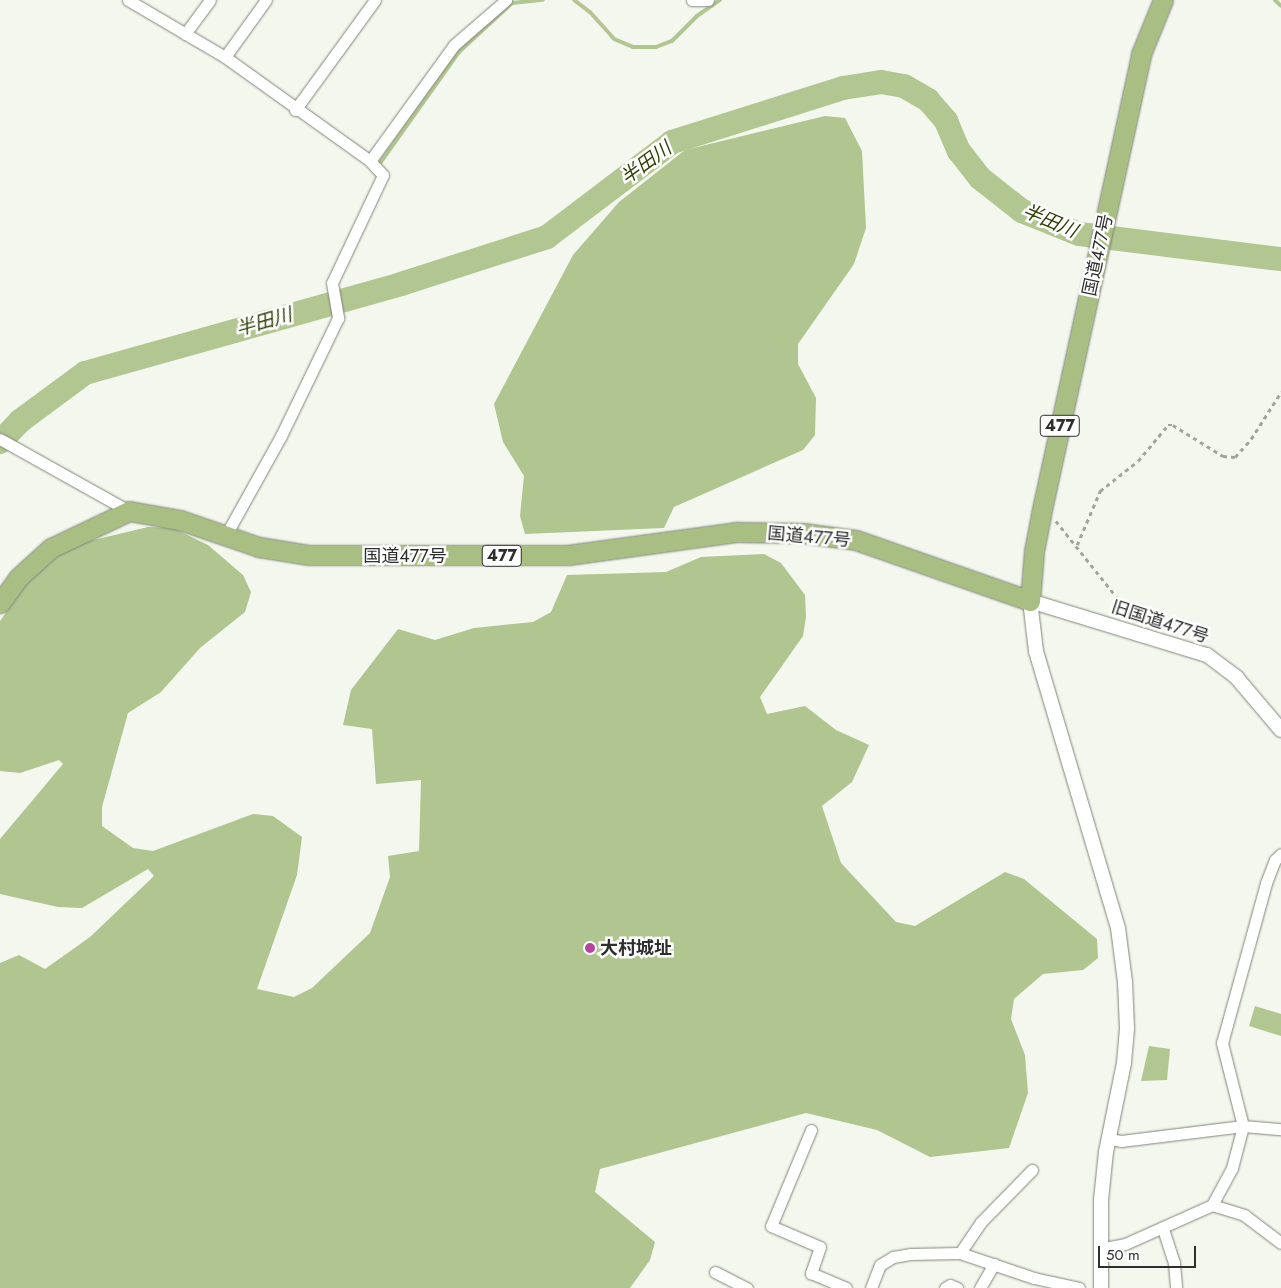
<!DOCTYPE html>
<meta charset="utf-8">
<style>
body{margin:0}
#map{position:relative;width:1281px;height:1288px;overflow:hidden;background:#f3f7ed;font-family:Jost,"Noto Sans JP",sans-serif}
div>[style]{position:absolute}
.forest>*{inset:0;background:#b0c590}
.water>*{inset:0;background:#b2c692}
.stream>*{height:4px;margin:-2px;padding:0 2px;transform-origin:2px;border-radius:2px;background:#b2c692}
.river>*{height:24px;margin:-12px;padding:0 12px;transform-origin:12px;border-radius:12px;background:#b2c692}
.path>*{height:2.5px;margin-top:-1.25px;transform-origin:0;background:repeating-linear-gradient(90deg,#a1a39c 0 4px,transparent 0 8px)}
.roads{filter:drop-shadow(0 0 1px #81857c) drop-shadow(0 0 1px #81857c)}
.minor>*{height:11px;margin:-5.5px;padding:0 5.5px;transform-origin:5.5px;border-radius:5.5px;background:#fff}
.tertiary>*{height:14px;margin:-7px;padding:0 7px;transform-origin:7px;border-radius:7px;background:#fff}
.trunk>*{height:19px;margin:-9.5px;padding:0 9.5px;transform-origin:9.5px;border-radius:9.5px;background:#a8be83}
.dots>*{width:14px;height:14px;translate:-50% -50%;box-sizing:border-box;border:2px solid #fff;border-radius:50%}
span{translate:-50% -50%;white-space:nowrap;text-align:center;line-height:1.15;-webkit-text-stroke:5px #fff;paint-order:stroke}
.shield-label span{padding:1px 4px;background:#fff;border:1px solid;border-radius:4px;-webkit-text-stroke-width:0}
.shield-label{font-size:16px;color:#2e2f2c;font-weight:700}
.street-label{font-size:18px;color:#2e2f2c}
.poi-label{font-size:18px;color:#2e2f2c;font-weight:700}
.left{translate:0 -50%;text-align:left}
.water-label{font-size:19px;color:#2f4104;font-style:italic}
.scale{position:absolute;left:1098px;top:1246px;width:98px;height:22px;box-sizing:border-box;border:2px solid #2e2f2c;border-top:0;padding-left:6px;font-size:15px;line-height:18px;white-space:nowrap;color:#2e2f2c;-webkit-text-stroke:4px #fff;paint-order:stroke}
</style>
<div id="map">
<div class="forest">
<div style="clip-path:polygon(825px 116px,845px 118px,862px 151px,866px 228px,854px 264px,798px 344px,798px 364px,816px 398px,815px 435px,803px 450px,674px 507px,664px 528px,525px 534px,520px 516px,524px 476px,503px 442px,494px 404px,573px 255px,619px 202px,685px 150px)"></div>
<div style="clip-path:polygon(148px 527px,173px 528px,208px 545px,243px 575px,251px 592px,245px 612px,200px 648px,161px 692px,128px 713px,102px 807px,102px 826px,133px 848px,153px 851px,253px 814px,273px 816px,302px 837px,297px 875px,257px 989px,294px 997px,312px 988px,370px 933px,390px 877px,388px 856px,419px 851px,421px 780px,376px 784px,372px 729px,343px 725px,351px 690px,398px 629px,435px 640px,474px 628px,533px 622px,551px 612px,567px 575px,666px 572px,701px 557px,764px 554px,781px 563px,805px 595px,806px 617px,803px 636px,760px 697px,767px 714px,805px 706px,836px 730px,869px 745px,852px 782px,822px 806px,841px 863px,896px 922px,915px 926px,1005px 872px,1024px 879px,1097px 939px,1098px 958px,1083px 970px,1043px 974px,1014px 999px,1011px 1019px,1025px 1055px,1028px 1093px,1009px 1148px,930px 1157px,877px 1130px,806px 1113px,600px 1169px,595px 1192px,655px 1242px,650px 1260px,630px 1288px,0 1288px,0 963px,19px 955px,45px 969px,90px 937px,154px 876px,148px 869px,82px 908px,58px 907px,0 894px,0 839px,63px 764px,59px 760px,20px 773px,0 771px,0 621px,28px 581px,60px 548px)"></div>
</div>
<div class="water">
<div style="clip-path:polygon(1255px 1006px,1281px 1014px,1281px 1036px,1249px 1026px)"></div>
<div style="clip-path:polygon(1149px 1046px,1170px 1049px,1167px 1080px,1141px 1081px)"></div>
</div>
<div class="stream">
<div style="left:574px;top:0;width:20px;rotate:37deg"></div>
<div style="left:590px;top:12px;width:36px;rotate:48deg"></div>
<div style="left:614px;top:39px;width:21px;rotate:23deg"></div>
<div style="left:633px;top:47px;width:23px"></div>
<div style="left:656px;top:47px;width:17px;rotate:-21deg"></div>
<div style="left:672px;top:41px;width:35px;rotate:-45deg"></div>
<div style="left:697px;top:16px;width:28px;rotate:-35deg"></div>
<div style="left:1275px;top:0;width:8px;rotate:45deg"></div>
<div style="left:378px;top:166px;width:140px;rotate:-54.6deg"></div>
<div style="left:459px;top:52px;width:72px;rotate:-42.8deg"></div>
<div style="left:512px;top:3px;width:31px;rotate:-6deg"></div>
</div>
<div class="river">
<div style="left:0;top:442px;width:29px;rotate:-46deg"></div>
<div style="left:20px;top:421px;width:81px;rotate:-36.4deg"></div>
<div style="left:85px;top:373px;width:328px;rotate:-15.7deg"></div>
<div style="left:401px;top:284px;width:153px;rotate:-17.8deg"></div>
<div style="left:547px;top:237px;width:157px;rotate:-37.2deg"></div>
<div style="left:672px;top:142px;width:179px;rotate:-17.5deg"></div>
<div style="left:843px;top:88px;width:38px;rotate:-9deg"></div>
<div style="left:881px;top:82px;width:23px;rotate:10deg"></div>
<div style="left:904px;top:86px;width:28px;rotate:30deg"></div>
<div style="left:928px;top:100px;width:28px;rotate:49deg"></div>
<div style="left:946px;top:121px;width:33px;rotate:67deg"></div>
<div style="left:959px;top:151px;width:34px;rotate:52deg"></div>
<div style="left:980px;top:178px;width:53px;rotate:38.2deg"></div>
<div style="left:1022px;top:211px;width:61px;rotate:22deg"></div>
<div style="left:1079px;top:234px;width:204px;rotate:7.1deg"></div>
</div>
<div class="path">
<div style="left:1056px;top:521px;width:127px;rotate:51.4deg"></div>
<div style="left:1077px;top:545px;width:59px;rotate:-66.9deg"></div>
<div style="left:1100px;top:491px;width:48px;rotate:-38.3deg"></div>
<div style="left:1138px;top:461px;width:47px;rotate:-50.2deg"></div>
<div style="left:1168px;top:425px;width:5px"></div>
<div style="left:1173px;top:425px;width:59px;rotate:31.8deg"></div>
<div style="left:1223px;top:456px;width:12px;rotate:5deg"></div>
<div style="left:1235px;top:457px;width:24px;rotate:-48deg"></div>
<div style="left:1251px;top:439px;width:56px;rotate:-57.4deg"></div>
</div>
<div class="roads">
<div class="minor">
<div style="left:128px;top:0;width:113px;rotate:30.4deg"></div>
<div style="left:225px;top:57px;width:178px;rotate:35.6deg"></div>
<div style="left:370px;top:161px;width:19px;rotate:47deg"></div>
<div style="left:383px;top:175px;width:119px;rotate:115.3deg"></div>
<div style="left:332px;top:283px;width:36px;rotate:80deg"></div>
<div style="left:338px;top:318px;width:131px;rotate:115.8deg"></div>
<div style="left:281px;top:436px;width:113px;rotate:119.1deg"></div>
<div style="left:692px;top:0;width:16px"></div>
<div style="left:185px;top:34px;width:42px;rotate:-53.7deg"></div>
<div style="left:225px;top:57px;width:70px;rotate:-54.3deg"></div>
<div style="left:295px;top:110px;width:136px;rotate:-54deg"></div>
<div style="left:370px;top:161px;width:143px;rotate:-54.1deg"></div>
<div style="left:454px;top:45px;width:69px;rotate:-40.9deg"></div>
<div style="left:0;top:439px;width:148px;rotate:29.2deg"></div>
<div style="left:811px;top:1130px;width:104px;rotate:112.6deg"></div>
<div style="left:771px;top:1226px;width:53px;rotate:23.2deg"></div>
<div style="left:820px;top:1247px;width:28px;rotate:109deg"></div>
<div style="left:811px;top:1273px;width:38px;rotate:23deg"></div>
<div style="left:1109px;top:1139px;width:12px;rotate:9deg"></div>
<div style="left:1121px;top:1141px;width:123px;rotate:-7deg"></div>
<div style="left:1243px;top:1126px;width:38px;rotate:5deg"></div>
<div style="left:1212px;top:1205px;width:34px;rotate:17deg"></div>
<div style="left:1244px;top:1215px;width:46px;rotate:37.1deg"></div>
<div style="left:1163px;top:1229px;width:36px;rotate:72deg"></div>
<div style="left:1174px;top:1263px;width:25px;rotate:85deg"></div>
<div style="left:1099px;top:1249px;width:26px;rotate:-11deg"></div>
<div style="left:1125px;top:1244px;width:95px;rotate:-24.1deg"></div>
<div style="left:1212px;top:1205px;width:42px;rotate:-61.6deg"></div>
<div style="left:1232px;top:1168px;width:43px;rotate:-75.3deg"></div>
<div style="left:1243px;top:1126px;width:86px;rotate:-104.2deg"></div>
<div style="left:1222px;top:1043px;width:166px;rotate:-74.6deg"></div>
<div style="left:1266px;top:883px;width:25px;rotate:-69deg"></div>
<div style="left:1275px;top:860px;width:8px;rotate:-45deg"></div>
<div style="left:960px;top:1253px;width:37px;rotate:-56deg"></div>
<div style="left:981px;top:1222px;width:73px;rotate:-45.6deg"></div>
<div style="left:715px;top:1272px;width:36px;rotate:27deg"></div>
<div style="left:871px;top:1288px;width:25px;rotate:-69deg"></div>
<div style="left:880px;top:1265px;width:15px;rotate:-32deg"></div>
<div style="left:893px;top:1257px;width:17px;rotate:-10deg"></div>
<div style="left:910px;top:1254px;width:50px;rotate:-1.1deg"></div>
<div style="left:960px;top:1253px;width:78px;rotate:18.7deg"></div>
<div style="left:1034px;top:1278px;width:46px;rotate:12.5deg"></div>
<div style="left:945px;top:1288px;width:6px;rotate:-31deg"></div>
<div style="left:950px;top:1285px;width:8px;rotate:23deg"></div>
<div style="left:980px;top:1288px;width:28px;rotate:-60deg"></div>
</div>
<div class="tertiary">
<div style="left:1101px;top:1288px;width:88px;rotate:-90deg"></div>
<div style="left:1101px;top:1200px;width:48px;rotate:-84.1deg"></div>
<div style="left:1106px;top:1152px;width:91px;rotate:-78.6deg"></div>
<div style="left:1124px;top:1063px;width:35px;rotate:-85deg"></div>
<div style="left:1127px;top:1028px;width:46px;rotate:-92.5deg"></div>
<div style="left:1125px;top:982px;width:54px;rotate:-97.4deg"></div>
<div style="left:1118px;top:928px;width:289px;rotate:-106.5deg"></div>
<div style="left:1036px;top:651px;width:50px;rotate:-96.8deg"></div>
<div style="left:1030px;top:601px;width:185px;rotate:17deg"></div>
<div style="left:1207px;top:655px;width:38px;rotate:37deg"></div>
<div style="left:1237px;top:678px;width:68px;rotate:49.8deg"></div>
</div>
<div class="trunk">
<div style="left:0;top:603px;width:32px;rotate:-54deg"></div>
<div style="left:19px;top:577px;width:43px;rotate:-42.2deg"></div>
<div style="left:51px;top:548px;width:86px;rotate:-25.4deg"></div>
<div style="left:129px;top:511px;width:52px;rotate:10deg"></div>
<div style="left:180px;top:520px;width:83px;rotate:18.9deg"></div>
<div style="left:259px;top:547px;width:51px;rotate:9.1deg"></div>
<div style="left:309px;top:555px;width:259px"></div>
<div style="left:568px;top:555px;width:171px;rotate:-7.8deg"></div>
<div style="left:737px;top:532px;width:66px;rotate:0.9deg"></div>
<div style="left:803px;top:533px;width:53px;rotate:7.5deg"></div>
<div style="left:856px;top:540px;width:184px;rotate:19.3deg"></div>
<div style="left:1030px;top:601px;width:50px;rotate:-85.4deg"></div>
<div style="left:1034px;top:551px;width:38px;rotate:-79deg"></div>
<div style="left:1041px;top:514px;width:471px;rotate:-77.7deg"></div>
<div style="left:1141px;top:54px;width:58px;rotate:-67.8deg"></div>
</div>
</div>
<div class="dots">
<div style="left:590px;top:948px;background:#b7439d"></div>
</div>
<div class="shield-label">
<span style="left:1060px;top:426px">477</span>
<span style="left:502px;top:556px">477</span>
</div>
<div class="street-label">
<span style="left:1098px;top:255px;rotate:-78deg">国道477号</span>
<span style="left:809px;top:537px;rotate:5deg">国道477号</span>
<span style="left:405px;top:556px">国道477号</span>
<span style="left:1160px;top:622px;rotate:18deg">旧国道477号</span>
</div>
<div class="poi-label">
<span class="left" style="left:600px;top:948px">大村城址</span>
</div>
<div class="water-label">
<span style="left:646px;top:163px;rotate:-36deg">半田川</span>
<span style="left:1050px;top:221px;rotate:23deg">半田川</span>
<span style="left:264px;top:322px;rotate:-16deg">半田川</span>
</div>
<div class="scale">50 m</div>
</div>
